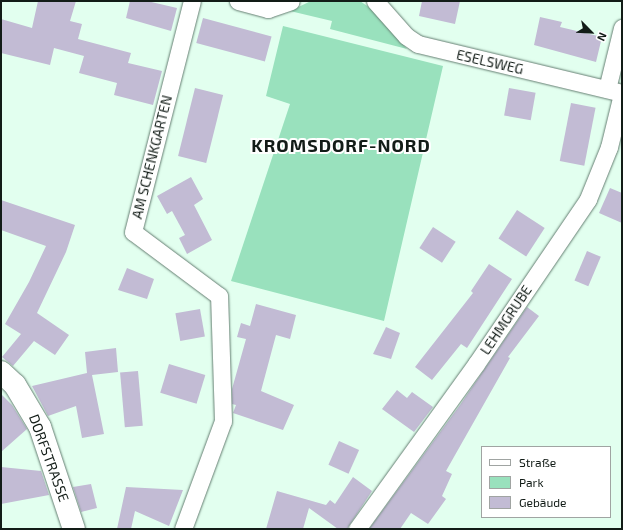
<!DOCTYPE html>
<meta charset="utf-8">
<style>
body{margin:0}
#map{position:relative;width:623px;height:530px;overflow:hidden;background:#e2ffef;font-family:"Exo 2",sans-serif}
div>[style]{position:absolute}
.green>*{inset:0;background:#99e1bd}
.building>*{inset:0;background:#c2bbd4;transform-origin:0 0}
.roads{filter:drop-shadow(0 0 1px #657f72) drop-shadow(0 0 1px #657f72)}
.street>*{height:17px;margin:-8.5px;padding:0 8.5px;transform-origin:8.5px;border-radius:8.5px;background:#fff}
.secondary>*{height:22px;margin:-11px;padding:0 11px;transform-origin:11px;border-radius:11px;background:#fff}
span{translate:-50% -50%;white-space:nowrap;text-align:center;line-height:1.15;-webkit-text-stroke:4px #fff;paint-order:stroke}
.street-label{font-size:14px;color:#121c17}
.district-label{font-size:18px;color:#121c17;font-weight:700;letter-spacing:1px}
.frame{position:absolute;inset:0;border:2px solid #121c17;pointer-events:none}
.legend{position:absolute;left:481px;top:446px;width:130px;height:72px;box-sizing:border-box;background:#fff;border:1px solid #a0a4a2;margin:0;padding:5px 7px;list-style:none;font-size:12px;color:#121c17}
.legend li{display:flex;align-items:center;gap:8px;height:20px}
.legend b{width:20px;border:1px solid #a0a4a2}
.north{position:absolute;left:571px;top:12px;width:40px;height:40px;-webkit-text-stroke:3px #fff;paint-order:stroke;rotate:114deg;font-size:11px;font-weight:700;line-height:16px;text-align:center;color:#121c17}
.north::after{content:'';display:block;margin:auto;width:14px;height:18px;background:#121c17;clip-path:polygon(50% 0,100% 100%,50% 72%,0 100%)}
</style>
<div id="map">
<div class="green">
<div style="clip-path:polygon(311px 1px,360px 1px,370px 8px,407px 49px,330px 29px,332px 21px,290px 11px)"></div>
<div style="clip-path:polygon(283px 26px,443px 66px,384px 321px,231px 281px,290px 104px,266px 96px)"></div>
</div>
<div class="building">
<div style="clip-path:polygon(38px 1px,76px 1px,70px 21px,82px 24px,78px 39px,131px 53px,128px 63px,162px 71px,153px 105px,114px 95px,117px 83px,79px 73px,84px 56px,54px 48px,50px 65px,1px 53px,1px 19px,32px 28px)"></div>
<div style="clip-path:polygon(130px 1px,147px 1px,177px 8px,171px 31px,126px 18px)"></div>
<div style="clip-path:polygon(422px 1px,460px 1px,455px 24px,419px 16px)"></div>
<div style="clip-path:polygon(540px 17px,562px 22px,560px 27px,602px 37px,596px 62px,534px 45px)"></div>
<div style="left:203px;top:18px;width:71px;height:26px;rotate:15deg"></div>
<div style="left:195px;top:88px;width:29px;height:70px;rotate:14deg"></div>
<div style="left:509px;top:88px;width:27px;height:28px;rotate:10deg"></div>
<div style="left:571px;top:103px;width:25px;height:59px;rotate:11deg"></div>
<div style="clip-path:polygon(191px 177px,203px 199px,194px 205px,212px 240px,187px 254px,179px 238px,185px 235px,172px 211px,167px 214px,157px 196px)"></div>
<div style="clip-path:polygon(610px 188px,622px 193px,622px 223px,599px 213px)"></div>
<div style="clip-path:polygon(1px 200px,75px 225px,66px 252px,37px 313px,69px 335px,55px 355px,34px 341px,13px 366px,2px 357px,21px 334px,5px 324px,29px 282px,46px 246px,1px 230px)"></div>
<div style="left:517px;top:210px;width:33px;height:34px;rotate:33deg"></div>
<div style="left:433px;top:227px;width:27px;height:25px;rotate:33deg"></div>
<div style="left:587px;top:251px;width:15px;height:32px;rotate:23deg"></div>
<div style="clip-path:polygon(489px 264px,512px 279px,467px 348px,461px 344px,432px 380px,415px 367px,473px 293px,471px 291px)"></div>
<div style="clip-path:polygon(127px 268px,154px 279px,147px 299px,118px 290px)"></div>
<div style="clip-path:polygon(256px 304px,296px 315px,290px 339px,276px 335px,261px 391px,294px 405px,283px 430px,233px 413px,236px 405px,232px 404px,232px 389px,246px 339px,237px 337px,241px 323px,250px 326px)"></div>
<div style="clip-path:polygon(527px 307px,539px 316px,508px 357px,510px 358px,446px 471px,452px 474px,442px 496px,446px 499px,428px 524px,411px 513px,400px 529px,369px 529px,460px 405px)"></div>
<div style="left:200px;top:309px;width:28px;height:25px;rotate:80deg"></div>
<div style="clip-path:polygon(386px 327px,400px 333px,391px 359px,373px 354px)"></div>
<div style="clip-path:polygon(116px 348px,118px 372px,92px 375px,104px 434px,82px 438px,76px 406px,48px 416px,32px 386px,87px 373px,85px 352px)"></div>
<div style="left:169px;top:364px;width:38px;height:30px;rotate:17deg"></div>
<div style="left:138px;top:371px;width:55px;height:18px;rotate:85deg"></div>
<div style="clip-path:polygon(397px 390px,407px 398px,412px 392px,433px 407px,414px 432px,382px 409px)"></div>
<div style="clip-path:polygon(1px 394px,12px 405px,27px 429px,1px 452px)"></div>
<div style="left:339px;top:441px;width:22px;height:26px;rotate:24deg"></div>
<div style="clip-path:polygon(1px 467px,41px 471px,49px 495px,1px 504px)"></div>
<div style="clip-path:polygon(353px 477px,372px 491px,347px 529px,338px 529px,309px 508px,303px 529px,266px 529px,277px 491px,326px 505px,330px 500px,335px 504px)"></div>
<div style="clip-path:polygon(91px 484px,97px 508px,81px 512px,73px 487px)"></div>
<div style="clip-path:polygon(126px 487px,183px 490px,169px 526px,135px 511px,131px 529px,117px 529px)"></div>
</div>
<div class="roads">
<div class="street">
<div style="left:238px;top:1px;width:31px;rotate:15deg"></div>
<div style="left:268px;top:9px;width:24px;rotate:-19deg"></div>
<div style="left:375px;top:1px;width:47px;rotate:48.5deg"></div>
<div style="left:406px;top:36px;width:14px;rotate:34deg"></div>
<div style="left:418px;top:44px;width:210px;rotate:13.5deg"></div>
<div style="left:607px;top:89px;width:63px;rotate:-76.2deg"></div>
<div style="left:183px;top:529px;width:115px;rotate:-69.7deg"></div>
<div style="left:223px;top:421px;width:125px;rotate:-91.8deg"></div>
<div style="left:219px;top:296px;width:107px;rotate:-143.3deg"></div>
<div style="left:133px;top:232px;width:238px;rotate:-75.7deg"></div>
<div style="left:357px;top:529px;width:203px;rotate:-54.2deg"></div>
<div style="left:476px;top:364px;width:199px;rotate:-55.8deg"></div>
<div style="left:588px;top:199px;width:56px;rotate:-68deg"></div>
<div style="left:609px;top:147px;width:55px;rotate:-76.2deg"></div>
</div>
<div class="secondary">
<div style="left:1px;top:372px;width:19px;rotate:43deg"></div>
<div style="left:15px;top:385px;width:49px;rotate:59.2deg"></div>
<div style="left:40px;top:427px;width:108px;rotate:71.6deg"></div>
</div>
</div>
<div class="street-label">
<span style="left:490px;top:62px;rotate:13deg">ESELSWEG</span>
<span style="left:152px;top:157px;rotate:-76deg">AM SCHENKGARTEN</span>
<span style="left:506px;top:320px;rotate:-56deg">LEHMGRUBE</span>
<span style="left:49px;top:458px;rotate:70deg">DORFSTRASSE</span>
</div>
<div class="district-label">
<span style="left:341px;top:145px">KROMSDORF-NORD</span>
</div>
<div class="frame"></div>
<ul class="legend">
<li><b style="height:5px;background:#fff"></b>Straße</li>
<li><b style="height:11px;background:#99e1bd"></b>Park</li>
<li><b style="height:11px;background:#c2bbd4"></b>Gebäude</li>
</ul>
<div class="north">N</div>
</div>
